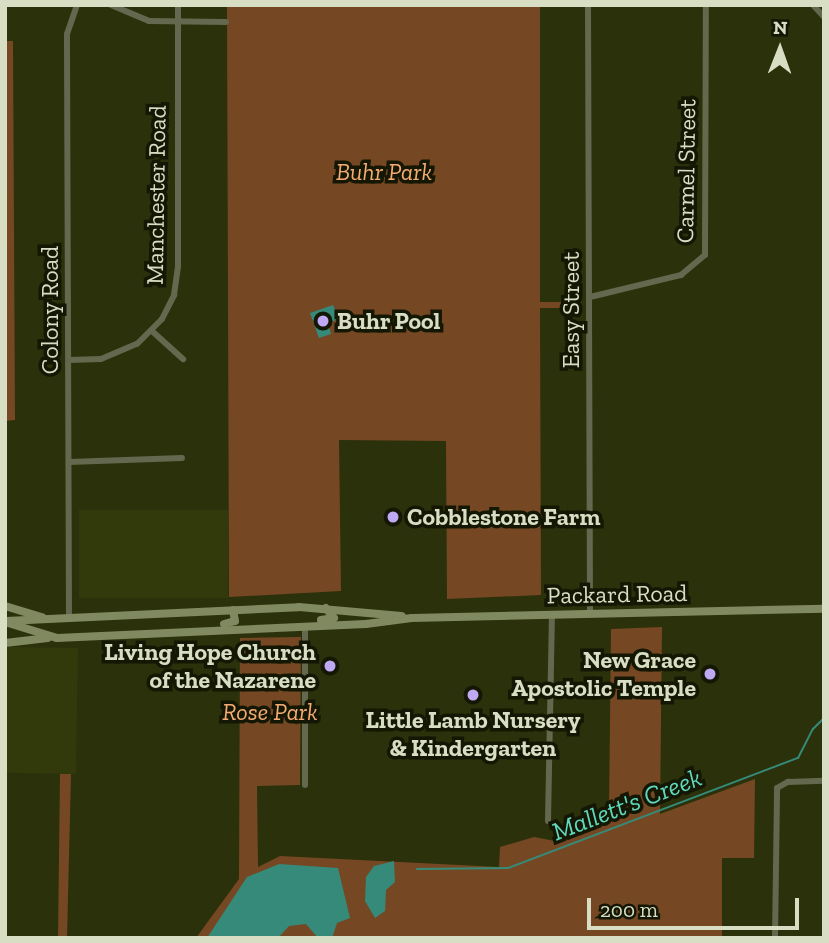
<!DOCTYPE html>
<style>
body{margin:0}
#map{position:relative;width:829px;height:943px;overflow:hidden;background:#2b310a;font-family:"Zilla Slab",serif}
div>[style]{position:absolute}
.built>*{inset:0;background:#32390b;transform-origin:0 0}
.green>*{inset:0;background:#754823}
.water>*{inset:0;background:#368a79}
.stream>*{height:2px;margin:-1px;padding:0 1px;transform-origin:1px;border-radius:1px;background:#368a79}
.street>*{height:6px;margin:-3px;padding:0 3px;transform-origin:3px;border-radius:3px;background:#63684f}
.secondary>*{height:8px;margin:-4px;padding:0 4px;transform-origin:4px;border-radius:4px;background:#808960}
.dots>*{width:19px;height:19px;translate:-50% -50%;box-sizing:border-box;border:4px solid #141704;border-radius:50%}
span{translate:-50% -50%;white-space:nowrap;text-align:center;line-height:1.15;-webkit-text-stroke:7px #141704;paint-order:stroke}
.street-label{font-size:24px;color:#d8dec3}
.park-label{font-size:24px;color:#f6ab71;font-style:italic}
.poi-label{font-size:24px;color:#d8dec3;font-weight:700}
.left{translate:0 -50%;text-align:left}
.right{translate:-100% -50%;text-align:right}
.water-label{font-size:26px;color:#5fd9bf;font-style:italic}
.frame{position:absolute;inset:0;border:7px solid #d8dec3;pointer-events:none}
.north{position:absolute;left:745px;top:14px;width:70px;height:70px;-webkit-text-stroke:5px #141704;paint-order:stroke;rotate:1deg;font-size:19px;font-weight:700;line-height:28px;text-align:center;color:#d8dec3}
.north::after{content:'';display:block;margin:auto;width:24px;height:32px;background:#d8dec3;clip-path:polygon(50% 0,100% 100%,50% 72%,0 100%)}
.scale{position:absolute;left:587px;top:898px;width:212px;height:32px;box-sizing:border-box;border:4px solid #d8dec3;border-top:0;padding-left:9px;font-size:21px;line-height:24px;white-space:nowrap;color:#d8dec3;-webkit-text-stroke:5px #141704;paint-order:stroke}
</style>
<div id="map">
<div class="built">
<div style="left:228px;top:510px;width:88px;height:149px;rotate:90deg"></div>
<div style="left:78px;top:648px;width:126px;height:73px;rotate:91deg"></div>
</div>
<div class="green">
<div style="clip-path:polygon(227px 5px,540px 5px,540px 302px,578px 302px,578px 308px,540px 308px,541px 595px,447px 599px,446px 441px,339px 440px,341px 591px,229px 597px)"></div>
<div style="clip-path:polygon(5px 41px,13px 41px,15px 420px,5px 421px)"></div>
<div style="clip-path:polygon(662px 627px,660px 814px,755px 779px,754px 858px,722px 858px,722px 938px,196px 938px,239px 879px,240px 638px,301px 637px,300px 785px,257px 786px,258px 867px,280px 856px,499px 867px,500px 847px,534px 837px,555px 841px,568px 823px,609px 809px,611px 629px)"></div>
<div style="clip-path:polygon(60px 774px,71px 774px,67px 938px,58px 938px)"></div>
</div>
<div class="water">
<div style="clip-path:polygon(333px 305px,339px 319px,328px 323px,331px 334px,319px 338px,310px 313px)"></div>
<div style="clip-path:polygon(394px 861px,395px 882px,386px 890px,385px 911px,375px 918px,365px 901px,366px 877px,374px 866px)"></div>
<div style="clip-path:polygon(279px 864px,338px 868px,350px 918px,337px 923px,332px 938px,318px 938px,306px 924px,289px 926px,278px 938px,207px 938px,247px 877px)"></div>
</div>
<div class="stream">
<div style="left:417px;top:869px;width:91px;rotate:-0.6deg"></div>
<div style="left:508px;top:868px;width:310px;rotate:-20.8deg"></div>
<div style="left:798px;top:758px;width:33px;rotate:-63deg"></div>
<div style="left:813px;top:729px;width:16px;rotate:-45deg"></div>
</div>
<div class="street">
<div style="left:111px;top:5px;width:41px;rotate:22.8deg"></div>
<div style="left:149px;top:21px;width:77px;rotate:0.7deg"></div>
<div style="left:588px;top:5px;width:609px;rotate:89.81deg"></div>
<div style="left:813px;top:5px;width:16px;rotate:47deg"></div>
<div style="left:590px;top:297px;width:94px;rotate:-13.6deg"></div>
<div style="left:681px;top:275px;width:31px;rotate:-40deg"></div>
<div style="left:705px;top:255px;width:250px;rotate:-89.8deg"></div>
<div style="left:152px;top:331px;width:42px;rotate:42.1deg"></div>
<div style="left:69px;top:360px;width:32px;rotate:-2deg"></div>
<div style="left:101px;top:359px;width:39px;rotate:-23deg"></div>
<div style="left:137px;top:344px;width:35px;rotate:-45deg"></div>
<div style="left:162px;top:319px;width:27px;rotate:-63deg"></div>
<div style="left:174px;top:295px;width:29px;rotate:-82deg"></div>
<div style="left:178px;top:266px;width:261px;rotate:-90deg"></div>
<div style="left:69px;top:462px;width:113px;rotate:-2deg"></div>
<div style="left:69px;top:618px;width:584px;rotate:-90.2deg"></div>
<div style="left:67px;top:34px;width:31px;rotate:-71deg"></div>
<div style="left:305px;top:785px;width:159px;rotate:-90deg"></div>
<div style="left:548px;top:821px;width:206px;rotate:-88.9deg"></div>
<div style="left:775px;top:938px;width:150px;rotate:-89.2deg"></div>
<div style="left:777px;top:788px;width:13px;rotate:-29deg"></div>
<div style="left:788px;top:782px;width:36px;rotate:-2deg"></div>
</div>
<div class="secondary">
<div style="left:5px;top:606px;width:39px;rotate:17deg"></div>
<div style="left:321px;top:620px;width:13px;rotate:-9deg"></div>
<div style="left:334px;top:618px;width:13px;rotate:-129deg"></div>
<div style="left:6px;top:621px;width:293px;rotate:-2.7deg"></div>
<div style="left:299px;top:607px;width:103px;rotate:5deg"></div>
<div style="left:5px;top:622px;width:54px;rotate:17.1deg"></div>
<div style="left:57px;top:638px;width:309px;rotate:-2.6deg"></div>
<div style="left:366px;top:624px;width:46px;rotate:-7.4deg"></div>
<div style="left:412px;top:618px;width:412px;rotate:-1.3deg"></div>
<div style="left:224px;top:624px;width:11px;rotate:-15deg"></div>
<div style="left:235px;top:621px;width:11px;rotate:-100deg"></div>
<div style="left:5px;top:643px;width:43px;rotate:-6.6deg"></div>
</div>
<div class="dots">
<div style="left:323px;top:321px;background:#bfa9f4"></div>
<div style="left:393px;top:517px;background:#bfa9f4"></div>
<div style="left:330px;top:666px;background:#bfa9f4"></div>
<div style="left:710px;top:674px;background:#bfa9f4"></div>
<div style="left:473px;top:695px;background:#bfa9f4"></div>
</div>
<div class="street-label">
<span style="left:686px;top:171px;rotate:-89deg">Carmel Street</span>
<span style="left:156px;top:195px;rotate:-89deg">Manchester Road</span>
<span style="left:50px;top:310px;rotate:-90deg">Colony Road</span>
<span style="left:571px;top:310px;rotate:-90deg">Easy Street</span>
<span style="left:617px;top:594px;rotate:-1deg">Packard Road</span>
</div>
<div class="park-label">
<span style="left:384px;top:172px">Buhr Park</span>
<span style="left:270px;top:712px">Rose Park</span>
</div>
<div class="poi-label">
<span class="left" style="left:337px;top:321px">Buhr Pool</span>
<span class="left" style="left:407px;top:517px">Cobblestone Farm</span>
<span class="right" style="left:316px;top:666px">Living Hope Church<br>of the Nazarene</span>
<span class="right" style="left:696px;top:674px">New Grace<br>Apostolic Temple</span>
<span style="left:473px;top:734px">Little Lamb Nursery<br>&amp; Kindergarten</span>
</div>
<div class="water-label">
<span style="left:627px;top:805px;rotate:-21deg">Mallett's Creek</span>
</div>
<div class="frame"></div>
<div class="north">N</div>
<div class="scale">200 m</div>
</div>
